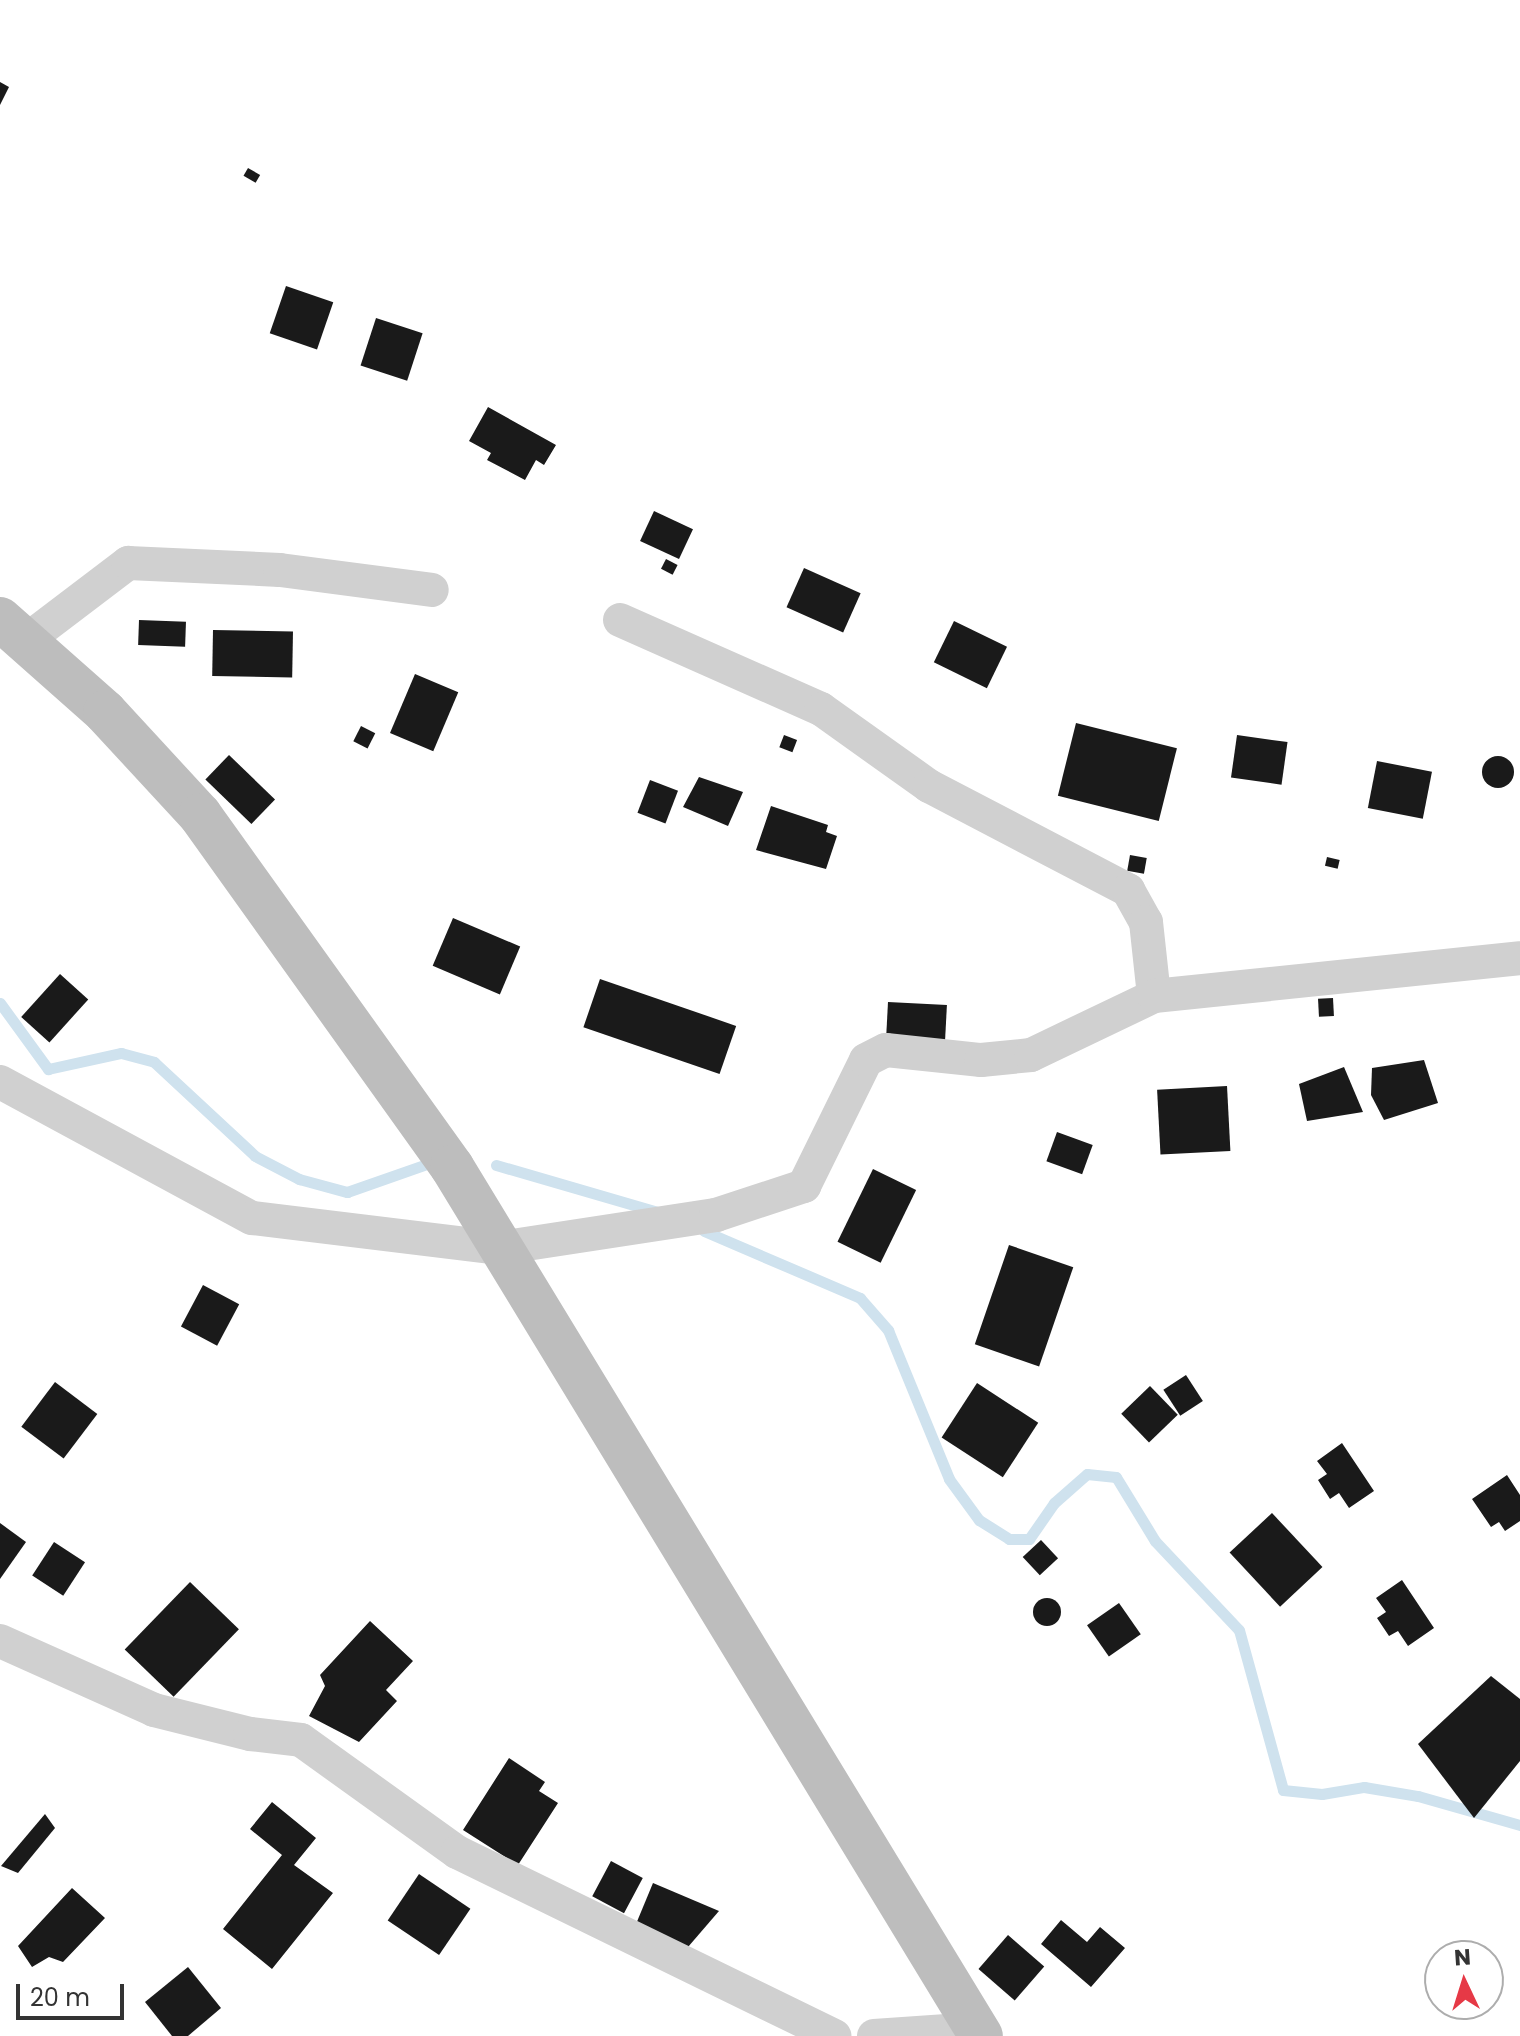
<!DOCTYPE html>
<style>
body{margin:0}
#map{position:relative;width:1520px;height:2036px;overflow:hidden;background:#fff;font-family:Poppins,sans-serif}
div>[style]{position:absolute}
.stream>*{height:11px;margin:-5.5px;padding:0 5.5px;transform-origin:5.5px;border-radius:5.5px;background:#cfe2ee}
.building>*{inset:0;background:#1a1a1a;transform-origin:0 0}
.round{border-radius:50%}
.street>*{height:34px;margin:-17px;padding:0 17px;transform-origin:17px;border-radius:17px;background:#d0d0d0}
.secondary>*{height:44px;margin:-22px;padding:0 22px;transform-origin:22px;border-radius:22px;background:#bdbdbd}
span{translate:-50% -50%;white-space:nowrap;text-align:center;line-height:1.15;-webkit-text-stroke:8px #fff;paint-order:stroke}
.north{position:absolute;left:1424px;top:1940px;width:80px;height:80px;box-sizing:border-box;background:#fff;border:2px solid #adadad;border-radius:50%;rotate:356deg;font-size:22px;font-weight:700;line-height:32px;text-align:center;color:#333}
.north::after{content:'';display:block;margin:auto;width:28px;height:36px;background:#e63946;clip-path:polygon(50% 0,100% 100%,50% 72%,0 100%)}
.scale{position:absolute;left:16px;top:1984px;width:108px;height:36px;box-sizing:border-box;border:4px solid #333;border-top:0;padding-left:10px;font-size:24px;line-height:28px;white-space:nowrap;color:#333;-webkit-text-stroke:6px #fff;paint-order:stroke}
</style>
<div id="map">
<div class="stream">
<div style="left:0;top:1003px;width:82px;rotate:54deg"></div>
<div style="left:48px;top:1069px;width:75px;rotate:-12.4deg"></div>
<div style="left:121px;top:1053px;width:34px;rotate:15deg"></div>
<div style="left:154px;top:1062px;width:138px;rotate:42.9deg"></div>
<div style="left:255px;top:1156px;width:50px;rotate:27.6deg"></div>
<div style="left:299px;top:1179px;width:50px;rotate:15.2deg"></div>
<div style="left:347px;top:1192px;width:85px;rotate:-19.3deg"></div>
<div style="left:496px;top:1165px;width:172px;rotate:16.2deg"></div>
<div style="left:704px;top:1231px;width:170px;rotate:23.2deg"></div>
<div style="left:860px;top:1298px;width:43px;rotate:48.8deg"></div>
<div style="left:888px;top:1330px;width:161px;rotate:67.7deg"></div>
<div style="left:949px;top:1479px;width:51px;rotate:53.8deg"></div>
<div style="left:979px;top:1520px;width:36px;rotate:32deg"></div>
<div style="left:1009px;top:1539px;width:20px"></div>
<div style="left:1029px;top:1539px;width:44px;rotate:-55.2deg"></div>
<div style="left:1054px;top:1503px;width:44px;rotate:-41.3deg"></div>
<div style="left:1087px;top:1474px;width:29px;rotate:6deg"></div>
<div style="left:1116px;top:1477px;width:75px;rotate:58.6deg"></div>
<div style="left:1155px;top:1541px;width:122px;rotate:46.7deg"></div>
<div style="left:1239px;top:1630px;width:166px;rotate:74.6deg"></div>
<div style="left:1283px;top:1790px;width:39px;rotate:6deg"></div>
<div style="left:1322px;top:1794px;width:43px;rotate:-9.5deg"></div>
<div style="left:1364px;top:1787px;width:55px;rotate:9.5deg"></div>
<div style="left:1418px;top:1796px;width:106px;rotate:15.9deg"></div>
</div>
<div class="building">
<div style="clip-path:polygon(0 82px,9px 87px,0 105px)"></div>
<div style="left:248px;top:168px;width:14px;height:9px;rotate:30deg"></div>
<div style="left:286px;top:286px;width:50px;height:50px;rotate:19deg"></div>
<div style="left:376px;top:318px;width:49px;height:50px;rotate:18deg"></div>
<div style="clip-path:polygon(488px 407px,556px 445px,544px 465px,536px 460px,525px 480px,487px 460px,491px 453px,469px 441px)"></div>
<div style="left:654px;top:511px;width:43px;height:33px;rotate:25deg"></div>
<div style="left:666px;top:559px;width:13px;height:11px;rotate:27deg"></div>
<div style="left:804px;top:568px;width:62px;height:43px;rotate:24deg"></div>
<div style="left:139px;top:620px;width:47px;height:25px;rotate:2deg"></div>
<div style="left:954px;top:621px;width:59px;height:46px;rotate:26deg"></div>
<div style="left:213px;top:630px;width:80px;height:46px;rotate:1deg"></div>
<div style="left:415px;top:674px;width:47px;height:64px;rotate:23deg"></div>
<div style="left:1076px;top:723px;width:104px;height:75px;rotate:14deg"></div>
<div style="left:361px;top:726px;width:16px;height:17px;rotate:27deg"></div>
<div style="left:784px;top:735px;width:14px;height:13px;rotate:21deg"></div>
<div style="left:1237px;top:735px;width:51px;height:43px;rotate:8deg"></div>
<div style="left:229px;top:755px;width:64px;height:34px;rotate:44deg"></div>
<div class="round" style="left:1482px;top:756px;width:32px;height:32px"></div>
<div style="left:1377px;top:761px;width:56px;height:48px;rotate:11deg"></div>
<div style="clip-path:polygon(699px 777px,743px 792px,728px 826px,683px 807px)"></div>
<div style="left:650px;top:780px;width:30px;height:35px;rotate:21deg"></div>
<div style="clip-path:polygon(771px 806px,828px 825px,826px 832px,837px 836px,826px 869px,756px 850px)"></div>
<div style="left:1130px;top:855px;width:17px;height:16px;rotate:10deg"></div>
<div style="left:1327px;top:857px;width:13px;height:9px;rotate:13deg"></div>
<div style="left:453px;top:918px;width:73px;height:52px;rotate:23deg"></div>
<div style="left:60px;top:974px;width:38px;height:58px;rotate:42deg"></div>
<div style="left:600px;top:979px;width:144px;height:51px;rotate:19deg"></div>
<div style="left:1333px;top:998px;width:18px;height:15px;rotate:87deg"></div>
<div style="left:888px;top:1002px;width:59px;height:38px;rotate:3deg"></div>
<div style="clip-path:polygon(1424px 1060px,1438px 1103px,1384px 1120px,1371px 1095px,1372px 1068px)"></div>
<div style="clip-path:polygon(1344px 1067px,1363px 1112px,1307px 1121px,1299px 1084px)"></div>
<div style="left:1227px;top:1086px;width:65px;height:70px;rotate:87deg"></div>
<div style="left:1057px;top:1132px;width:38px;height:31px;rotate:20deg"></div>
<div style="left:873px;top:1169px;width:48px;height:81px;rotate:26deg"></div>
<div style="left:1009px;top:1245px;width:68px;height:105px;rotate:19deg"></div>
<div style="left:203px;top:1285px;width:41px;height:47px;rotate:28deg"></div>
<div style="left:1186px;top:1375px;width:31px;height:27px;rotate:57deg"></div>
<div style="left:55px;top:1382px;width:53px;height:56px;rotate:37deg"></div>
<div style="left:977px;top:1383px;width:73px;height:65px;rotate:33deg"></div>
<div style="left:1150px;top:1386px;width:40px;height:40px;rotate:46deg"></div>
<div style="clip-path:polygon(1342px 1443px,1374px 1491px,1349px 1508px,1339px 1493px,1330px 1499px,1318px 1480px,1327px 1474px,1317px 1461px)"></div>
<div style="clip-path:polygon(1507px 1475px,1520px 1495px,1520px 1521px,1505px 1531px,1499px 1522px,1491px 1527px,1472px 1499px)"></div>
<div style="left:1272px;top:1513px;width:74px;height:58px;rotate:47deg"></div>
<div style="clip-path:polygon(0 1523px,26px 1542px,0 1579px)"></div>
<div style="left:1041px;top:1540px;width:25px;height:25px;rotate:47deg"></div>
<div style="left:54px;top:1542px;width:37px;height:40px;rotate:33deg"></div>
<div style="clip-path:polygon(1402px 1580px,1434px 1628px,1408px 1646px,1398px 1631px,1389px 1636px,1377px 1618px,1386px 1612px,1376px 1598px)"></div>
<div style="left:190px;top:1582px;width:68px;height:94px;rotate:44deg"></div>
<div class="round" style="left:1033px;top:1598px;width:28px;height:28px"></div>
<div style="left:1119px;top:1603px;width:38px;height:39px;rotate:55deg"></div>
<div style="clip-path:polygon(370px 1621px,413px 1661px,386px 1690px,397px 1701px,359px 1742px,309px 1716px,325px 1686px,320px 1675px)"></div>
<div style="clip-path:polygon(1491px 1676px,1520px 1699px,1520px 1761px,1474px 1818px,1418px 1744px)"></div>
<div style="clip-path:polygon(509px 1758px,545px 1782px,539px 1791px,558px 1803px,518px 1865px,463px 1830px)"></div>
<div style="clip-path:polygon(272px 1802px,316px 1838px,294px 1865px,333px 1893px,272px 1969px,223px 1929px,282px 1855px,250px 1829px)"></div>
<div style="clip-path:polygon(45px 1814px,55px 1828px,18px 1873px,1px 1866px)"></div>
<div style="left:611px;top:1861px;width:36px;height:40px;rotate:28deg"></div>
<div style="left:419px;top:1874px;width:62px;height:56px;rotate:34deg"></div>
<div style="clip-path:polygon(653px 1883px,719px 1911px,688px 1947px,636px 1924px)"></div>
<div style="clip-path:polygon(72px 1888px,105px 1918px,63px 1962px,49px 1957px,32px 1967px,18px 1946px)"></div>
<div style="clip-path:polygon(1061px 1920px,1087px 1942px,1100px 1927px,1125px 1948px,1091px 1987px,1041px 1944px)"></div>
<div style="left:1008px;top:1935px;width:48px;height:45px;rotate:41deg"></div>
<div style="clip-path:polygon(188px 1967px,221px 2008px,188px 2036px,172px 2036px,145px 2002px)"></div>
</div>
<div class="street">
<div style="left:620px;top:620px;width:220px;rotate:23.9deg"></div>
<div style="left:821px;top:709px;width:133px;rotate:35.5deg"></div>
<div style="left:929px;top:786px;width:225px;rotate:27.6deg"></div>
<div style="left:1128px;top:890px;width:37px;rotate:61deg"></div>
<div style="left:1146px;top:922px;width:74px;rotate:83.8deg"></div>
<div style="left:28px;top:639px;width:126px;rotate:-37.2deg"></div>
<div style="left:128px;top:563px;width:152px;rotate:2.6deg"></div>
<div style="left:280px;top:570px;width:153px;rotate:7.5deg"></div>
<div style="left:0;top:1082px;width:286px;rotate:28.4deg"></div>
<div style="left:252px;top:1218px;width:250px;rotate:6.9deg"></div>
<div style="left:500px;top:1248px;width:219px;rotate:-8.7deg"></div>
<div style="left:716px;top:1215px;width:93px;rotate:-18.2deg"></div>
<div style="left:804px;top:1186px;width:140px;rotate:-63.8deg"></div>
<div style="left:866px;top:1060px;width:22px;rotate:-27deg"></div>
<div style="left:886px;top:1050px;width:96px;rotate:6deg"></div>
<div style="left:981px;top:1060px;width:50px;rotate:-5.7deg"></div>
<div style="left:1031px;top:1055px;width:136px;rotate:-25.6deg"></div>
<div style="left:1154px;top:996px;width:368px;rotate:-5.9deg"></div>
<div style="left:0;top:1641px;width:169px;rotate:24.1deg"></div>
<div style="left:154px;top:1710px;width:99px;rotate:14deg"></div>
<div style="left:250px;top:1734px;width:51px;rotate:6.7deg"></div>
<div style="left:301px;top:1740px;width:192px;rotate:35.7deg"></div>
<div style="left:457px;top:1852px;width:420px;rotate:26deg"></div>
<div style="left:874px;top:2036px;width:102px;rotate:-3.9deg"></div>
</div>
<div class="secondary">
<div style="left:0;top:619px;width:140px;rotate:41.5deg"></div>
<div style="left:105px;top:712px;width:140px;rotate:47.3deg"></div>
<div style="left:200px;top:815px;width:433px;rotate:54.4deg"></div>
<div style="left:452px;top:1167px;width:1017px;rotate:58.67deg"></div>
</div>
<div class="north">N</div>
<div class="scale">20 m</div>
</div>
